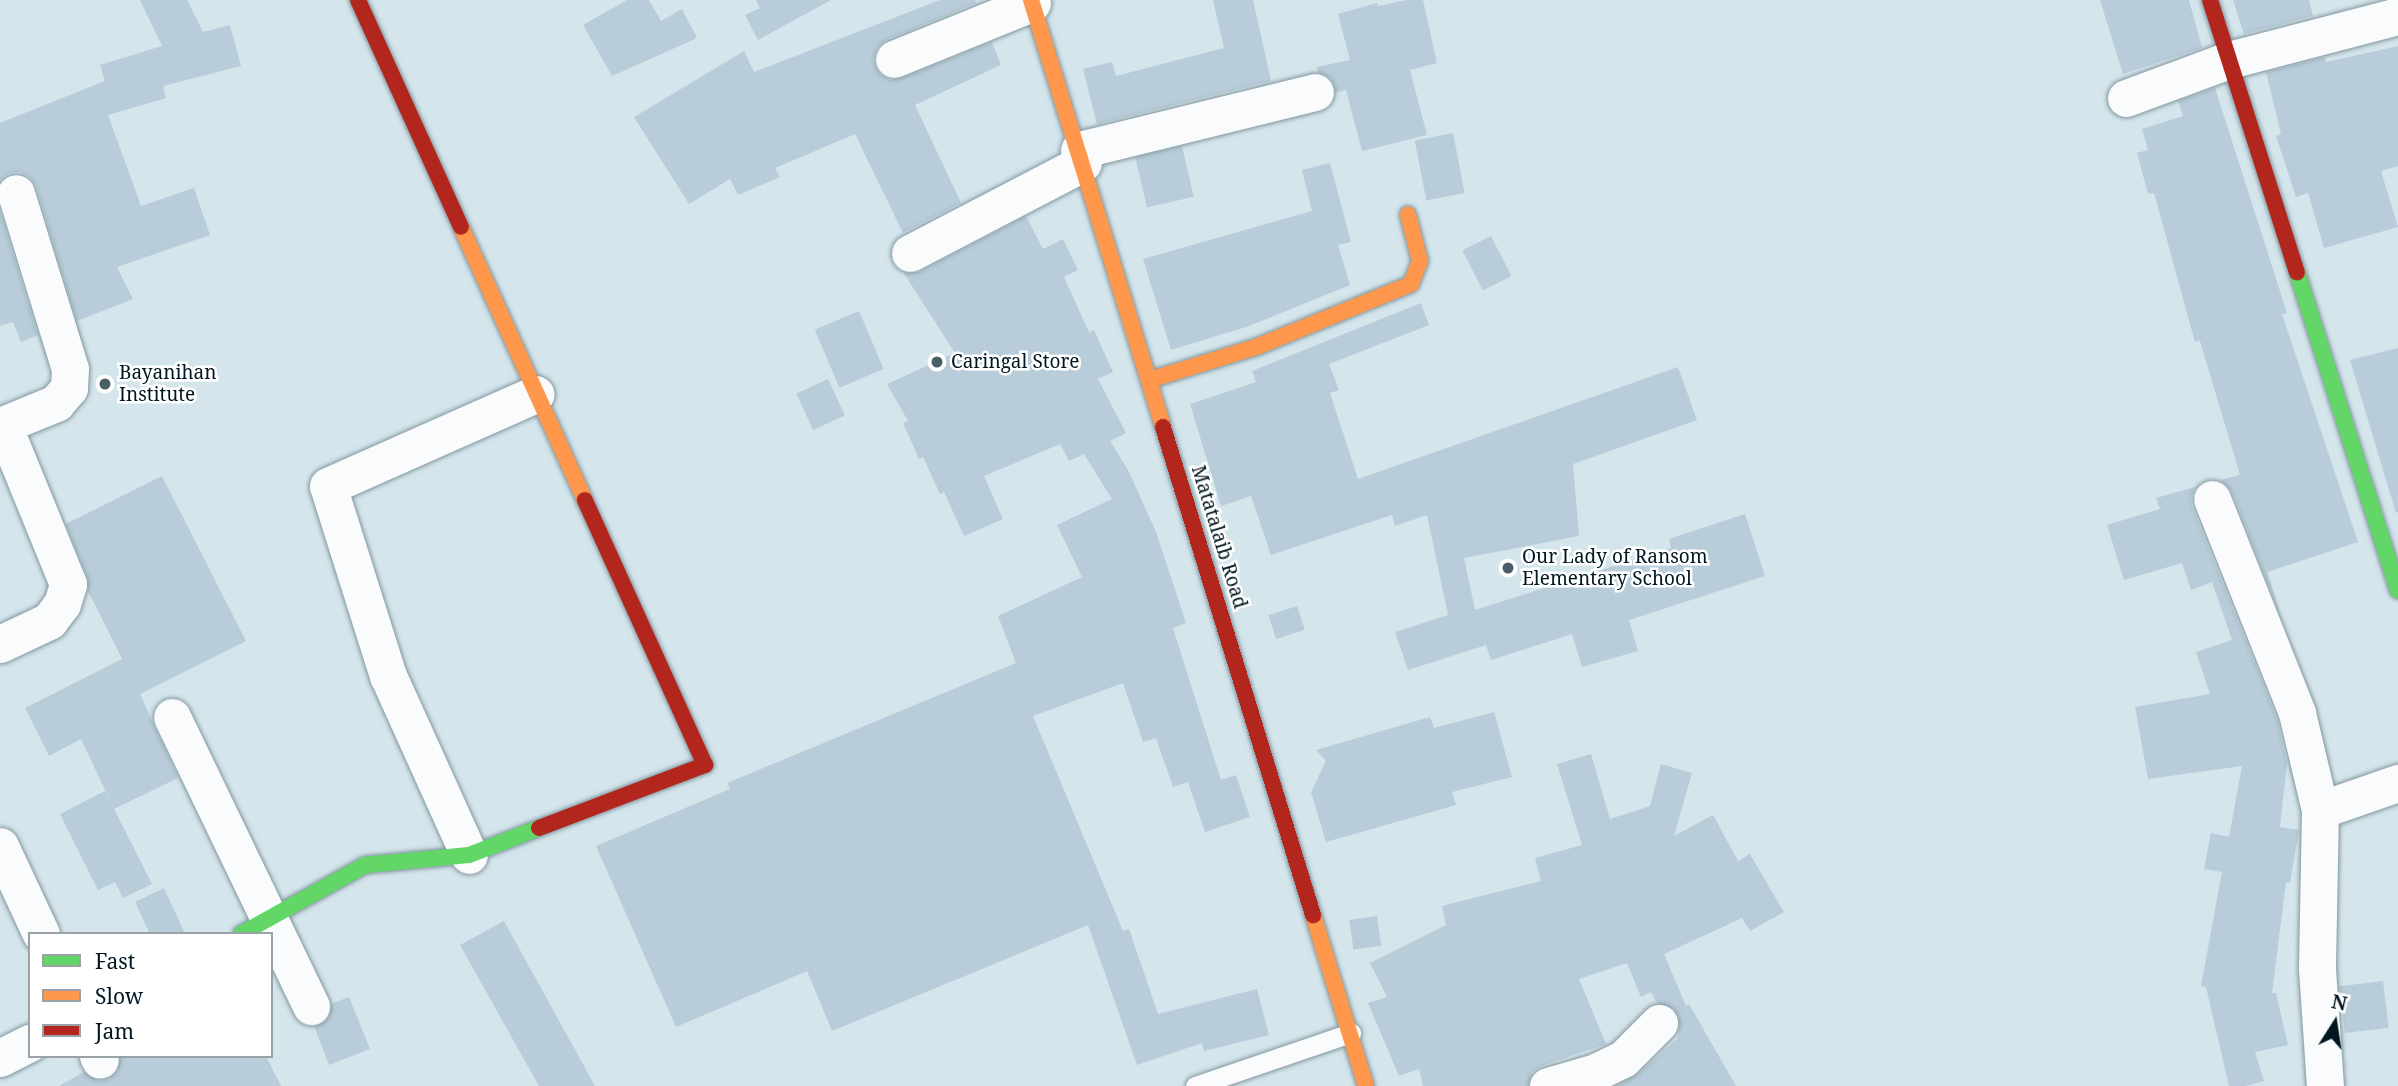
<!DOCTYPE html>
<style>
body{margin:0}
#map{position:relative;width:2398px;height:1086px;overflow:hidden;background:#d4e5ec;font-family:"Noto Serif",serif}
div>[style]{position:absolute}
.building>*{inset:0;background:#b8ccd9;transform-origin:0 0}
.roads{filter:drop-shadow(0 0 2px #82979e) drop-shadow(0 0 2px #82979e)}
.lane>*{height:19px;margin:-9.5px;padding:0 9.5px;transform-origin:9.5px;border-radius:9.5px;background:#f9fbfc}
.street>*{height:37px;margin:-18.5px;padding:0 18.5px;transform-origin:18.5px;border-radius:18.5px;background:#f9fbfc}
.fast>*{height:16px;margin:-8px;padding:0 8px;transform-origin:8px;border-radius:8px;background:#63d668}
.slow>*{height:16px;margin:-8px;padding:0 8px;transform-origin:8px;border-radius:8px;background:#ff974d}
.jam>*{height:16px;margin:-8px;padding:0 8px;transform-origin:8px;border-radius:8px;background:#b3261e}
.dots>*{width:19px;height:19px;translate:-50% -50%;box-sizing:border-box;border:4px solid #fff;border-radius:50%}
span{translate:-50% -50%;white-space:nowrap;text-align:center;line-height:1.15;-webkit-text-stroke:5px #fff;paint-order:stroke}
.poi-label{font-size:19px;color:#001620}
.left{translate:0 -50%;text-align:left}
.street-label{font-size:19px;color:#001620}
.legend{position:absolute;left:28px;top:932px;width:245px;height:126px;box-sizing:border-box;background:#fff;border:2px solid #99a2a6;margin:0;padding:9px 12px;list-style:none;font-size:21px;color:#001620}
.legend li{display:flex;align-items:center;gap:14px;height:35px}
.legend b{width:35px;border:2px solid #99a2a6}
.north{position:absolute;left:2300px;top:988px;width:70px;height:70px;-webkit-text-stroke:5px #fff;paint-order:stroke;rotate:12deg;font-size:19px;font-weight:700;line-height:28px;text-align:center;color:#001620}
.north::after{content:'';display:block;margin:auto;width:24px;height:32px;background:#001620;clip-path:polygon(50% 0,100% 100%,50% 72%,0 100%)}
</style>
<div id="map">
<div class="building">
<div style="clip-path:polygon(140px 0,187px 0,203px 32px,230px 25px,241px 66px,163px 86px,166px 98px,108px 115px,141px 206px,194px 188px,210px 235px,117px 267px,133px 299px,77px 321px,36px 186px,30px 177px,20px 172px,9px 173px,0 180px,0 123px,105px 81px,100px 65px,162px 46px)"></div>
<div style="clip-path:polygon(627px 0,649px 0,661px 21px,682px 9px,697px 38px,612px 76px,583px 25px)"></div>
<div style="clip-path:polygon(756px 0,831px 0,758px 40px,745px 15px,760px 8px)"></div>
<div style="clip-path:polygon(940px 0,975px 0,976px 3px,886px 40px,877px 47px,873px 57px,875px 67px,881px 75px,890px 80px,902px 78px,992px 42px,1001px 65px,915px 105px,961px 203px,903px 233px,855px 134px,775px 168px,780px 177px,738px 195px,730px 179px,689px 204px,634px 117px,744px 51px,754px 72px)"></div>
<div style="clip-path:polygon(1213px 0,1253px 0,1271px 81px,1097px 124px,1083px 69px,1112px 62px,1116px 76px,1224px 48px)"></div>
<div style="clip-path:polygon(1407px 0,1423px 0,1437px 63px,1410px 70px,1427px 135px,1362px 151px,1346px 90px,1335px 93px,1331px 78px,1318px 72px,1317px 67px,1350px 60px,1338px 14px,1377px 3px,1378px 6px)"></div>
<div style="clip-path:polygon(2100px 0,2189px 0,2202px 48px,2123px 74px)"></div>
<div style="clip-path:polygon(2233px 0,2309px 0,2313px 16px,2244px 34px)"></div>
<div style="clip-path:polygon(2398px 46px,2398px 166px,2381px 171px,2398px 227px,2324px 248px,2308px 193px,2296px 197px,2276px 136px,2281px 134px,2266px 72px,2325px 57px,2326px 62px)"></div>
<div style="clip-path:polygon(2215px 88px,2287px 313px,2282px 314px,2358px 542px,2267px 572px,2281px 616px,2232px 491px,2220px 480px,2240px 475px,2200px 341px,2195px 342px,2154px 193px,2148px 194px,2137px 153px,2148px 150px,2142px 129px,2183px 116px,2178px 101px)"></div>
<div style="left:1453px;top:133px;width:61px;height:39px;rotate:79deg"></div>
<div style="left:1182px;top:146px;width:52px;height:48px;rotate:77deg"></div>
<div style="clip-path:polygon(1330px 163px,1351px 242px,1338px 245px,1350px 285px,1249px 326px,1171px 350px,1143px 259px,1312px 211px,1302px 170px)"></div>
<div style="clip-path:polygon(0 212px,38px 335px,21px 342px,13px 322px,0 326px)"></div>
<div style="clip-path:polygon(1026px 216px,1043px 249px,1063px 239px,1078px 270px,1064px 277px,1089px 332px,1094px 330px,1113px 372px,1098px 379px,1126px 433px,1110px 441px,1128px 470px,1156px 532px,1186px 623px,1173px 628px,1221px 780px,1236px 775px,1250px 817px,1205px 832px,1188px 782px,1173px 787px,1156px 738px,1143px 742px,1123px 683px,1033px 716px,1123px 931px,1129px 929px,1158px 1014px,1257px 989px,1269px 1035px,1204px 1051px,1202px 1043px,1137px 1065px,1088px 925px,832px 1031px,807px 971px,676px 1027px,596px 846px,730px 789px,727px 783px,1016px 663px,998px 616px,1082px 577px,1057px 525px,1112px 499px,1084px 454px,1069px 461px,1060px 444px,984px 476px,1003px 519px,964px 536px,944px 492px,940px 494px,923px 457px,919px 459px,903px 423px,908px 421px,887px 384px,955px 353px,903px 272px,920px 272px)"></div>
<div style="left:1491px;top:236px;width:45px;height:32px;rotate:63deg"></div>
<div style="clip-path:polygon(1421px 303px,1429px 325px,1329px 364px,1339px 390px,1330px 393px,1358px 479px,1678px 367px,1697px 420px,1573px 464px,1579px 536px,1464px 558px,1475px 610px,1671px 548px,1669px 539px,1745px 514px,1765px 576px,1629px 620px,1638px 651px,1582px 667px,1572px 634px,1491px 660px,1486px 645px,1408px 670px,1395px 632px,1448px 615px,1427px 515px,1395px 526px,1392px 515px,1271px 555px,1251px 496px,1221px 506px,1190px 404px,1256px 382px,1252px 371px)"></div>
<div style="left:859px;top:311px;width:63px;height:48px;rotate:67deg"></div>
<div style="clip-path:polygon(2398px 348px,2398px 512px,2396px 513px,2350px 360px)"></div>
<div style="left:828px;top:379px;width:40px;height:35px;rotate:65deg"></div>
<div style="clip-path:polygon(162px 476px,246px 641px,140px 694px,178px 778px,114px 809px,81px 739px,49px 756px,25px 708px,122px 659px,88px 591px,87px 576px,66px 524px)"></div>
<div style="clip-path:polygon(2195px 487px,2191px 497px,2192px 507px,2277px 719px,2287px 763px,2280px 827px,2299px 830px,2290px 883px,2286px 882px,2272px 993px,2276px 993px,2288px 1045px,2255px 1052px,2264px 1081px,2246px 1086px,2229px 1086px,2206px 987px,2201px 986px,2222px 872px,2204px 869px,2211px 833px,2229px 837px,2242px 766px,2148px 779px,2135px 707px,2210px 694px,2196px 652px,2232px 640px,2212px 582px,2191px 590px,2182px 563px,2124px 580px,2107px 525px,2160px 509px,2156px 498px)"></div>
<div style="left:1297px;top:606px;width:25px;height:30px;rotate:72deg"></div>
<div style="clip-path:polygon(1494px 712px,1512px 777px,1452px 792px,1456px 805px,1326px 842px,1311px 792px,1326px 761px,1316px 750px,1430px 717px,1434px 728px)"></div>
<div style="clip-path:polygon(1591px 754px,1610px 819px,1650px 806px,1661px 764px,1692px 773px,1674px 836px,1713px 815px,1738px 861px,1750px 854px,1784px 912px,1750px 931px,1742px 918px,1664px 954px,1686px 1006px,1689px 1004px,1736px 1086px,1615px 1086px,1638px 1074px,1678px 1038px,1679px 1028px,1679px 1017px,1673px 1008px,1657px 1003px,1651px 992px,1641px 997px,1627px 963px,1579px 979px,1606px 1044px,1541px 1066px,1532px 1072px,1528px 1086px,1423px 1086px,1419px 1069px,1399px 1076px,1368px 1003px,1387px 997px,1370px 963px,1446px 925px,1442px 906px,1541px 881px,1535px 858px,1582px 845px,1557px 764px)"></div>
<div style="clip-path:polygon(105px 791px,152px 884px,123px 898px,115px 882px,98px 890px,60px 814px)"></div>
<div style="clip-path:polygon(164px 888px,185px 934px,150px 934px,135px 902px)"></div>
<div style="left:1377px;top:916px;width:30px;height:28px;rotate:82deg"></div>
<div style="clip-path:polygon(504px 921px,595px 1086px,539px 1086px,460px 945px)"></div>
<div style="left:2383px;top:981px;width:47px;height:44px;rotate:83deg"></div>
<div style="clip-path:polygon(349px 997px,370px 1049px,329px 1065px,314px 1026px,328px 1018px,331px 1004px)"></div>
<div style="clip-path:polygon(120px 1056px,266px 1056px,281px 1086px,59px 1086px,84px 1072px,98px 1081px,109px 1079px,118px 1071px)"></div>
</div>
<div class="roads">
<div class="lane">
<div style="left:1195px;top:1086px;width:165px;rotate:-18.8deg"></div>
</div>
<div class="street">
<div style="left:894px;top:59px;width:149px;rotate:-22.1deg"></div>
<div style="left:2126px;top:98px;width:110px;rotate:-20.3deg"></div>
<div style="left:2229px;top:60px;width:175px;rotate:-14.6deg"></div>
<div style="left:1079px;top:150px;width:243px;rotate:-13.8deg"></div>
<div style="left:910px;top:253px;width:195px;rotate:-27.5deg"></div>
<div style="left:0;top:426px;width:61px;rotate:-22.3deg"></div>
<div style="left:56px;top:403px;width:20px;rotate:-49deg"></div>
<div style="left:69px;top:388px;width:19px;rotate:-87deg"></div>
<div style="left:70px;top:369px;width:184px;rotate:-107.1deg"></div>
<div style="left:2212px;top:499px;width:230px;rotate:68.3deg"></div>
<div style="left:2297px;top:713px;width:100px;rotate:76.7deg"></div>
<div style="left:2320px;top:810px;width:83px;rotate:-19.1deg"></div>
<div style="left:0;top:644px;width:54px;rotate:-25.1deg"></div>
<div style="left:49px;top:621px;width:21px;rotate:-53deg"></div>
<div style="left:62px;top:604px;width:21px;rotate:-73deg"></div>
<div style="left:68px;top:584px;width:172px;rotate:-112.2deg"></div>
<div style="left:172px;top:717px;width:321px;rotate:64.3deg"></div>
<div style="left:2320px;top:810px;width:159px;rotate:91.1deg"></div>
<div style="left:2317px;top:969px;width:117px;rotate:86.1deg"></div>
<div style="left:0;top:846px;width:97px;rotate:65deg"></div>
<div style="left:469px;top:855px;width:196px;rotate:-114.3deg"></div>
<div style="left:388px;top:676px;width:199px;rotate:-107.5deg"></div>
<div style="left:328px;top:486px;width:227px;rotate:-23.9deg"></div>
<div style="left:98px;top:1056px;width:4px;rotate:63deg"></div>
<div style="left:0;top:1058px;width:34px;rotate:-27deg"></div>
<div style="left:1548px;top:1086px;width:50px;rotate:-16.3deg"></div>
<div style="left:1596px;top:1072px;width:30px;rotate:-26deg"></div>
<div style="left:1623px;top:1059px;width:51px;rotate:-45deg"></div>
</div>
<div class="fast">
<div style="left:2297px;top:272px;width:334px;rotate:72.4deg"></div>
<div style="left:241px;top:934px;width:142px;rotate:-29.1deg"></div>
<div style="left:365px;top:865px;width:104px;rotate:-5.5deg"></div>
<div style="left:469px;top:855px;width:75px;rotate:-21.1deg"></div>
</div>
<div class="slow">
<div style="left:1031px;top:0;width:447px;rotate:72.8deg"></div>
<div style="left:461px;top:227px;width:300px;rotate:65.6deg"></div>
<div style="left:1149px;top:380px;width:112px;rotate:-17.1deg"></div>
<div style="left:1256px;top:347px;width:167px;rotate:-22.1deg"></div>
<div style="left:1411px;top:284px;width:25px;rotate:-69deg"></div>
<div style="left:1420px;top:261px;width:48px;rotate:-104.6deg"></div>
<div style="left:1313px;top:915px;width:179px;rotate:72.8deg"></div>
</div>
<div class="jam">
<div style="left:358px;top:0;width:249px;rotate:65.6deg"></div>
<div style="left:2210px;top:0;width:286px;rotate:72.3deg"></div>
<div style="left:1163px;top:427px;width:511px;rotate:72.91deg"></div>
<div style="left:539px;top:828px;width:178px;rotate:-20.8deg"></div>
<div style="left:705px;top:765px;width:291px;rotate:-114.4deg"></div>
</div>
</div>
<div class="dots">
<div style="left:937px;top:362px;background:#4a5e67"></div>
<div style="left:105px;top:384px;background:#4a5e67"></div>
<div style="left:1508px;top:568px;background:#4a5e67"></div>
</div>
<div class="poi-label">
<span class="left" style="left:951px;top:362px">Caringal Store</span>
<span class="left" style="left:119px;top:384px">Bayanihan<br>Institute</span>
<span class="left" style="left:1522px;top:568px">Our Lady of Ransom<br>Elementary School</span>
</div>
<div class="street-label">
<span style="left:1219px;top:537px;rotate:73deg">Matatalaib Road</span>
</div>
<ul class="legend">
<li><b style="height:9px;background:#63d668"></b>Fast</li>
<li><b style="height:9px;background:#ff974d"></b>Slow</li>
<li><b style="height:9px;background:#b3261e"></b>Jam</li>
</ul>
<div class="north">N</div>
</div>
